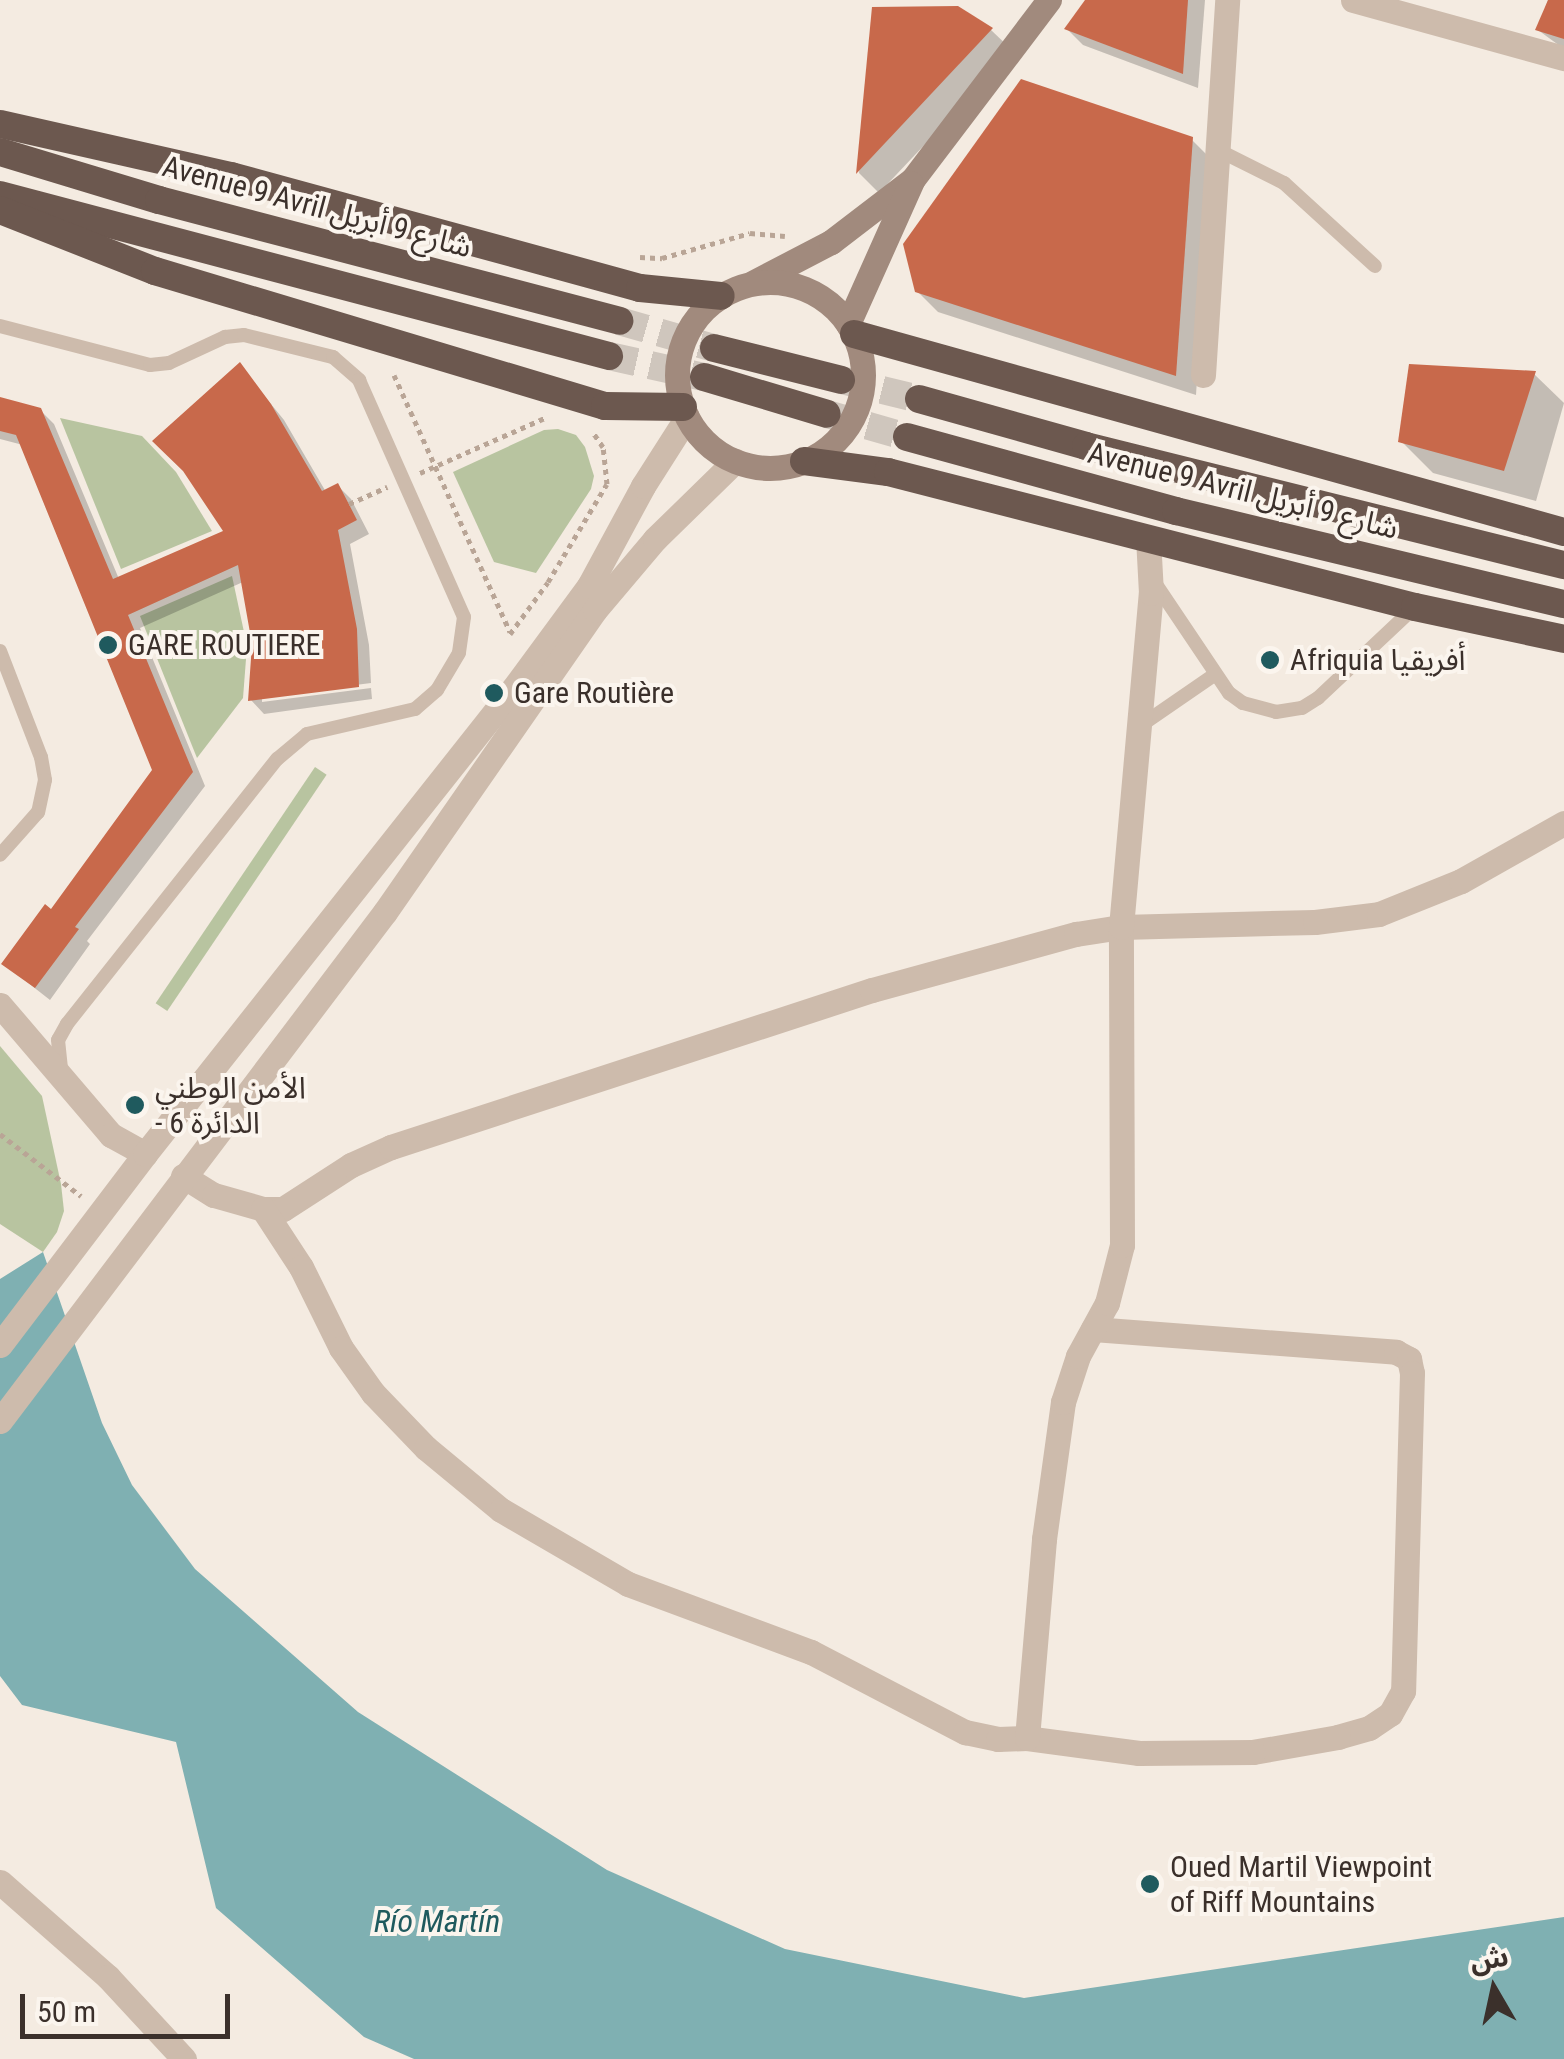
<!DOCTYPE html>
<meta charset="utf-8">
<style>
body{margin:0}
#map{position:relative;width:1564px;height:2059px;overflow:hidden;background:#f4ebe1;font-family:"Roboto Condensed","Noto Sans Arabic",sans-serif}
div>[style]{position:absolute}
.green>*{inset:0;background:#b8c4a0;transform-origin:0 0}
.water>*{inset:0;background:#7fb0b2}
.shadow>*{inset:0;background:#0003}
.building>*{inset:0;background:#c8694b}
.trunk-tunnel>*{height:28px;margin-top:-14px;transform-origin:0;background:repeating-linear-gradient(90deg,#cfc6bd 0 28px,transparent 0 42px)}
.path>*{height:5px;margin-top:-2.5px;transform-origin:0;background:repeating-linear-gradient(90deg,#b9a596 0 5px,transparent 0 10px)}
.service>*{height:14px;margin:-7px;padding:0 7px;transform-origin:7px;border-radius:7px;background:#cdbbac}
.minor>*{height:25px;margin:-12.5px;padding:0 12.5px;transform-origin:12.5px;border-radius:12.5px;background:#cdbbac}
.tertiary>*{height:25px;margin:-12.5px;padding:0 12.5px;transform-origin:12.5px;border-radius:12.5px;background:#cdbbac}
.secondary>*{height:25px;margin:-12.5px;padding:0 12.5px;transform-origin:12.5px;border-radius:12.5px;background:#a18a7d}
.secondary>.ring{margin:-12.5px;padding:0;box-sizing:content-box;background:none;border:25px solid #a18a7d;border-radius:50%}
.trunk>*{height:28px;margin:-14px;padding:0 14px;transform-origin:14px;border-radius:14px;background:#6c584f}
.dots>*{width:28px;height:28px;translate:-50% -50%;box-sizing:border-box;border:5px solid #fbf5ee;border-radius:50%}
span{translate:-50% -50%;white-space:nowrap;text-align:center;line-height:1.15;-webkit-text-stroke:8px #fbf5ee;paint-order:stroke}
.street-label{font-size:30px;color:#3b302b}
.poi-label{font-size:30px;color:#3b302b}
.left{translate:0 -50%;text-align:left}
.water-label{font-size:32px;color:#1f5a5e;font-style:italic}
.north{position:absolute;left:1444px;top:1939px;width:100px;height:100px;-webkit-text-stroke:8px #fbf5ee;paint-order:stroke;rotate:351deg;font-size:28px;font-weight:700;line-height:40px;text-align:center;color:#3b302b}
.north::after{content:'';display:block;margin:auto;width:35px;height:45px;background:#3b302b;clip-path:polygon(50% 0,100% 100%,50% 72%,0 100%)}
.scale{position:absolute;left:20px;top:1994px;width:210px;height:45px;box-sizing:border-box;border:5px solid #3b302b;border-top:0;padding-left:12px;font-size:30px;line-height:35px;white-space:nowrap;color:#3b302b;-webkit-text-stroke:8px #fbf5ee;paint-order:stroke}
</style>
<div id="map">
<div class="green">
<div style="clip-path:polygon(60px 418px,142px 436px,176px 472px,212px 531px,121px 569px)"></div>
<div style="clip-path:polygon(558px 429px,576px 435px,585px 447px,594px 476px,591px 489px,536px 573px,494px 562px,453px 472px,544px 430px)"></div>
<div style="clip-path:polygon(232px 576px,247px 646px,243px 698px,197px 758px,140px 616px)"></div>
<div style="left:315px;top:767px;width:14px;height:285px;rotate:34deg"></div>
<div style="clip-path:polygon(0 1046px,42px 1096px,61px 1184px,64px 1211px,57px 1232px,43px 1252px,0 1224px)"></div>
</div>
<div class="water">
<div style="clip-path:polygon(43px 1252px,102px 1423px,132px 1485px,195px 1569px,358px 1712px,607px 1870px,785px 1949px,1024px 1998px,1564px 1917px,1564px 2059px,414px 2059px,364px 2037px,216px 1908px,176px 1742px,22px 1705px,0 1676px,0 1279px)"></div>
</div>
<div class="shadow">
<div style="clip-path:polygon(1088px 0,1205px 0,1198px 88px,1083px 45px,1067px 29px)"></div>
<div style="clip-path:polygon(1548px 0,1564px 0,1564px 49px,1538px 30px)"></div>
<div style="clip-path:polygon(874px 9px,957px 9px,991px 30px,1013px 51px,879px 193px,859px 173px)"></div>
<div style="clip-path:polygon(1191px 139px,1212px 160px,1196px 395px,938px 312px,917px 291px)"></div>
<div style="clip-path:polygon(240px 366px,284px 420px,326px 492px,338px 486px,351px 499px,369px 534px,350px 544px,369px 645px,371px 683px,262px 697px,262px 702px,371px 688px,372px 699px,264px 714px,251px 700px,255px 643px,243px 582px,140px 628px,205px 786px,87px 941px,90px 944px,50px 1000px,4px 964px,52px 912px,155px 770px,23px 445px,0 439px,0 400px,40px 410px,54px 424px,119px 579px,227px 532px)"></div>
<div style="clip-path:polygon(1534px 374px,1564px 403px,1536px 501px,1433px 473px,1401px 441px)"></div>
</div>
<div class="building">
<div style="clip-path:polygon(1085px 0,1188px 0,1183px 74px,1064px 29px)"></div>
<div style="clip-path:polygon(1548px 0,1564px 0,1564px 39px,1535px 30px)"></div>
<div style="clip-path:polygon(958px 6px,993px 28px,856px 174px,872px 7px)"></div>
<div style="clip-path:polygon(1021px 79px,1193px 137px,1176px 376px,915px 292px,903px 244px)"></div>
<div style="clip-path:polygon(240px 362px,271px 404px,322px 491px,338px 483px,357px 520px,338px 530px,357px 629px,359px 687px,248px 701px,252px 644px,238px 565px,128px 615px,193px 772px,75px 927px,79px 929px,35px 988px,1px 964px,45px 904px,51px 909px,152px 770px,16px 435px,0 431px,0 397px,41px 408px,113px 579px,223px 531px,183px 471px,152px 441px)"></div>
<div style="clip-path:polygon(1409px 364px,1536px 371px,1504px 471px,1398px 442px)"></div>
</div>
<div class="trunk-tunnel">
<div style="left:619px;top:321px;width:99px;rotate:15.9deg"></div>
<div style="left:609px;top:356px;width:97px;rotate:12.5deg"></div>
<div style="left:841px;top:380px;width:80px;rotate:13.7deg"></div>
<div style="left:827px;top:414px;width:83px;rotate:16deg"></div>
</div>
<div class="path">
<div style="left:640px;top:257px;width:22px;rotate:3deg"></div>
<div style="left:662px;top:258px;width:91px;rotate:-15.9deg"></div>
<div style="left:750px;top:233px;width:35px;rotate:5deg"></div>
<div style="left:394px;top:375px;width:282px;rotate:65.7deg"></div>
<div style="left:420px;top:473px;width:139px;rotate:-23.8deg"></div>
<div style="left:349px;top:504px;width:42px;rotate:-24.1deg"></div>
<div style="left:510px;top:634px;width:64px;rotate:-53.8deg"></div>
<div style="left:548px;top:582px;width:114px;rotate:-59deg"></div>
<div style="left:607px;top:484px;width:37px;rotate:-96deg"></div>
<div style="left:603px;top:447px;width:18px;rotate:-124deg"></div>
<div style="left:0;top:1134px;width:102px;rotate:37.4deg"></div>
</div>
<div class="service">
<div style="left:1220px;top:151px;width:72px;rotate:26.6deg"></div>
<div style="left:1284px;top:183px;width:123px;rotate:42.4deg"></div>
<div style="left:0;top:326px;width:155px;rotate:14.6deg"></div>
<div style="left:150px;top:365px;width:19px;rotate:-6deg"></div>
<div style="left:169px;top:363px;width:62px;rotate:-24.9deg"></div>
<div style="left:225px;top:337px;width:19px;rotate:-6deg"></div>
<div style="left:244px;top:335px;width:92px;rotate:13.9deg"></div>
<div style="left:333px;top:357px;width:35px;rotate:41deg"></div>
<div style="left:359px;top:380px;width:259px;rotate:66.1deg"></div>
<div style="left:464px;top:617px;width:36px;rotate:98deg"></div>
<div style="left:459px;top:653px;width:43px;rotate:120.7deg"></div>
<div style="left:437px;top:690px;width:29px;rotate:139deg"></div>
<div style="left:415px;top:709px;width:111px;rotate:167deg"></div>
<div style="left:307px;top:734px;width:39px;rotate:140deg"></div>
<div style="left:277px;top:759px;width:338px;rotate:128.4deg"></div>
<div style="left:67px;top:1024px;width:18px;rotate:119deg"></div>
<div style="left:58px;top:1040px;width:31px;rotate:84deg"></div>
<div style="left:1155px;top:583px;width:133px;rotate:56.1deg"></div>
<div style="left:1229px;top:693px;width:17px;rotate:36deg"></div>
<div style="left:1243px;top:703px;width:34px;rotate:15deg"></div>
<div style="left:1276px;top:712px;width:26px;rotate:-9deg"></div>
<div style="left:1302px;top:708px;width:19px;rotate:-32deg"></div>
<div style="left:1318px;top:698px;width:133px;rotate:-43.2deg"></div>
<div style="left:0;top:651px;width:114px;rotate:68.9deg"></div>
<div style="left:41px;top:757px;width:23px;rotate:80deg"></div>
<div style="left:45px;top:780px;width:33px;rotate:102deg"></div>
<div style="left:38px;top:812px;width:57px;rotate:131.5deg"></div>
<div style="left:1140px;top:726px;width:90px;rotate:-34.6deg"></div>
</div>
<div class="minor">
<div style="left:1353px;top:0;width:219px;rotate:15.4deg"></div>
<div style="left:1203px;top:375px;width:376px;rotate:-86.3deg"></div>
<div style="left:183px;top:1176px;width:36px;rotate:32deg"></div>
<div style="left:214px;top:1195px;width:51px;rotate:15.9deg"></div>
<div style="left:263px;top:1209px;width:20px"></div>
<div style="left:283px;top:1209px;width:81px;rotate:-32.9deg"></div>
<div style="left:351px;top:1165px;width:44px;rotate:-24.2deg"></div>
<div style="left:391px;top:1147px;width:506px;rotate:-18.08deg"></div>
<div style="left:872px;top:990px;width:212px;rotate:-15.4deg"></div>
<div style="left:1076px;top:934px;width:46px;rotate:-8.8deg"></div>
<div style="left:1121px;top:927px;width:194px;rotate:-1.5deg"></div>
<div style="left:1315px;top:922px;width:64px;rotate:-7.1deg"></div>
<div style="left:1379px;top:914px;width:88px;rotate:-21.9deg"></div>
<div style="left:1461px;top:881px;width:118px;rotate:-29.4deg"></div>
<div style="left:263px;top:1209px;width:69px;rotate:56.8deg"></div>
<div style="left:301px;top:1267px;width:90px;rotate:63.7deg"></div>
<div style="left:341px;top:1348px;width:55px;rotate:54.6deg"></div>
<div style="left:373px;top:1393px;width:76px;rotate:46.1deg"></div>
<div style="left:426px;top:1448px;width:97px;rotate:39.6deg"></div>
<div style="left:501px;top:1510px;width:147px;rotate:30.2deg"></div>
<div style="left:628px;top:1584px;width:195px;rotate:20.4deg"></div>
<div style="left:811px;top:1652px;width:174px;rotate:27.5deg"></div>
<div style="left:965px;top:1732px;width:34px;rotate:12deg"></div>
<div style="left:998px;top:1739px;width:29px;rotate:-2deg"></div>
<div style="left:1093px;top:1329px;width:304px;rotate:4.3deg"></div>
<div style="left:1396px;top:1352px;width:15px;rotate:28deg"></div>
<div style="left:1409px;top:1359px;width:14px;rotate:78deg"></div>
<div style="left:1412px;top:1373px;width:318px;rotate:91.6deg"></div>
<div style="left:1403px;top:1691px;width:26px;rotate:119deg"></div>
<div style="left:1390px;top:1714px;width:25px;rotate:146deg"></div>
<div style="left:1369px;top:1728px;width:32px;rotate:164deg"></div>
<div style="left:1338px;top:1737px;width:86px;rotate:170deg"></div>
<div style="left:1253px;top:1752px;width:114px;rotate:179.5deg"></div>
<div style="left:1139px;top:1753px;width:113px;rotate:-172.4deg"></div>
<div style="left:1027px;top:1738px;width:200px;rotate:-85.1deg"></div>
<div style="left:1044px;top:1539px;width:138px;rotate:-82.1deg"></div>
<div style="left:1063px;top:1402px;width:48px;rotate:-71.9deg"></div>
<div style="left:1078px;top:1356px;width:60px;rotate:-61.3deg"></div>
<div style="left:1107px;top:1303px;width:60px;rotate:-75.5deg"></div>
<div style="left:1122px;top:1245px;width:318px;rotate:-90.2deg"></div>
<div style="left:1121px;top:927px;width:335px;rotate:-84.9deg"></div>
<div style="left:1151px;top:593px;width:55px;rotate:-93.1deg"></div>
<div style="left:0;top:1882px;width:144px;rotate:41.3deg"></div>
<div style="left:108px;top:1977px;width:112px;rotate:47.2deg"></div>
</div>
<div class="tertiary">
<div style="left:0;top:1005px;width:171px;rotate:49.5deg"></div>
<div style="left:111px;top:1135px;width:39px;rotate:29deg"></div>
<div style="left:0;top:1345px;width:240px;rotate:-52.8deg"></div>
<div style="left:145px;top:1154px;width:593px;rotate:-51.64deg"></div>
<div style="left:513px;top:689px;width:128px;rotate:-53.6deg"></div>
<div style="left:589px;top:586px;width:114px;rotate:-61.6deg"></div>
<div style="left:643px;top:486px;width:82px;rotate:-57.5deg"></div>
<div style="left:0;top:1421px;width:638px;rotate:-52.9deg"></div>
<div style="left:385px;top:912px;width:368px;rotate:-55.2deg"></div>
<div style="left:595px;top:610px;width:93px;rotate:-49.8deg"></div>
<div style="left:655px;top:539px;width:112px;rotate:-44.3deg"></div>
</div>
<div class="secondary">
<div style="left:754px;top:282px;width:87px;rotate:-27.5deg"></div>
<div style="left:831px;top:242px;width:103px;rotate:-37.5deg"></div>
<div style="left:913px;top:179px;width:225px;rotate:-52.8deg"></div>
<div class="ring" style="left:677px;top:282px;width:161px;height:161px"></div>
<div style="left:848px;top:324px;width:154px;rotate:-65.9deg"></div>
</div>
<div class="trunk">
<div style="left:0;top:124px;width:237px;rotate:12.7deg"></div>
<div style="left:231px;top:176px;width:424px;rotate:15.3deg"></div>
<div style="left:640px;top:288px;width:81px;rotate:5.6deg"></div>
<div style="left:0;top:152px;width:166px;rotate:16.8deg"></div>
<div style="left:159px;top:200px;width:476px;rotate:14.7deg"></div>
<div style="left:0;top:195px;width:630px;rotate:14.81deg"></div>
<div style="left:0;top:210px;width:167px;rotate:21.5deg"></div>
<div style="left:155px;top:271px;width:470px;rotate:16.7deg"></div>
<div style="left:605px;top:406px;width:78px;rotate:0.7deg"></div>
<div style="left:854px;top:334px;width:737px;rotate:15.58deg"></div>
<div style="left:714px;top:348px;width:131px;rotate:14.1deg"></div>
<div style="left:704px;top:377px;width:128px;rotate:16.7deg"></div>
<div style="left:919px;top:399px;width:173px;rotate:15.7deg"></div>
<div style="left:1086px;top:446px;width:493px;rotate:14deg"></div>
<div style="left:907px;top:437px;width:279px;rotate:15.4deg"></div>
<div style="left:1176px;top:511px;width:399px;rotate:13.5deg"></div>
<div style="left:804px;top:461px;width:85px;rotate:7.5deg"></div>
<div style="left:888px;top:472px;width:544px;rotate:14.37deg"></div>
<div style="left:1415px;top:607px;width:152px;rotate:12.1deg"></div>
</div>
<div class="dots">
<div style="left:108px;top:645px;background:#1f5a5e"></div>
<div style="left:1270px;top:660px;background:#1f5a5e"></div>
<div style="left:494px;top:693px;background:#1f5a5e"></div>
<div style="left:135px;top:1105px;background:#1f5a5e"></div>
<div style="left:1150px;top:1884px;background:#1f5a5e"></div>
</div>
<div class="street-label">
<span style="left:317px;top:207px;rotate:15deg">Avenue 9 Avril شارع 9 أبريل</span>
<span style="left:1243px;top:491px;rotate:14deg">Avenue 9 Avril شارع 9 أبريل</span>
</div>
<div class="poi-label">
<span class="left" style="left:128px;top:645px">GARE ROUTIERE</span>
<span class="left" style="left:1290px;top:660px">Afriquia أفريقيا</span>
<span class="left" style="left:514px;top:693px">Gare Routière</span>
<span class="left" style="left:155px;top:1105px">الأمن الوطني<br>- الدائرة 6</span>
<span class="left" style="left:1170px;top:1884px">Oued Martil Viewpoint<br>of Riff Mountains</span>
</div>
<div class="water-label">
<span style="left:437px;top:1921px">Río Martín</span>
</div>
<div class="north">ش</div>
<div class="scale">50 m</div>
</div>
